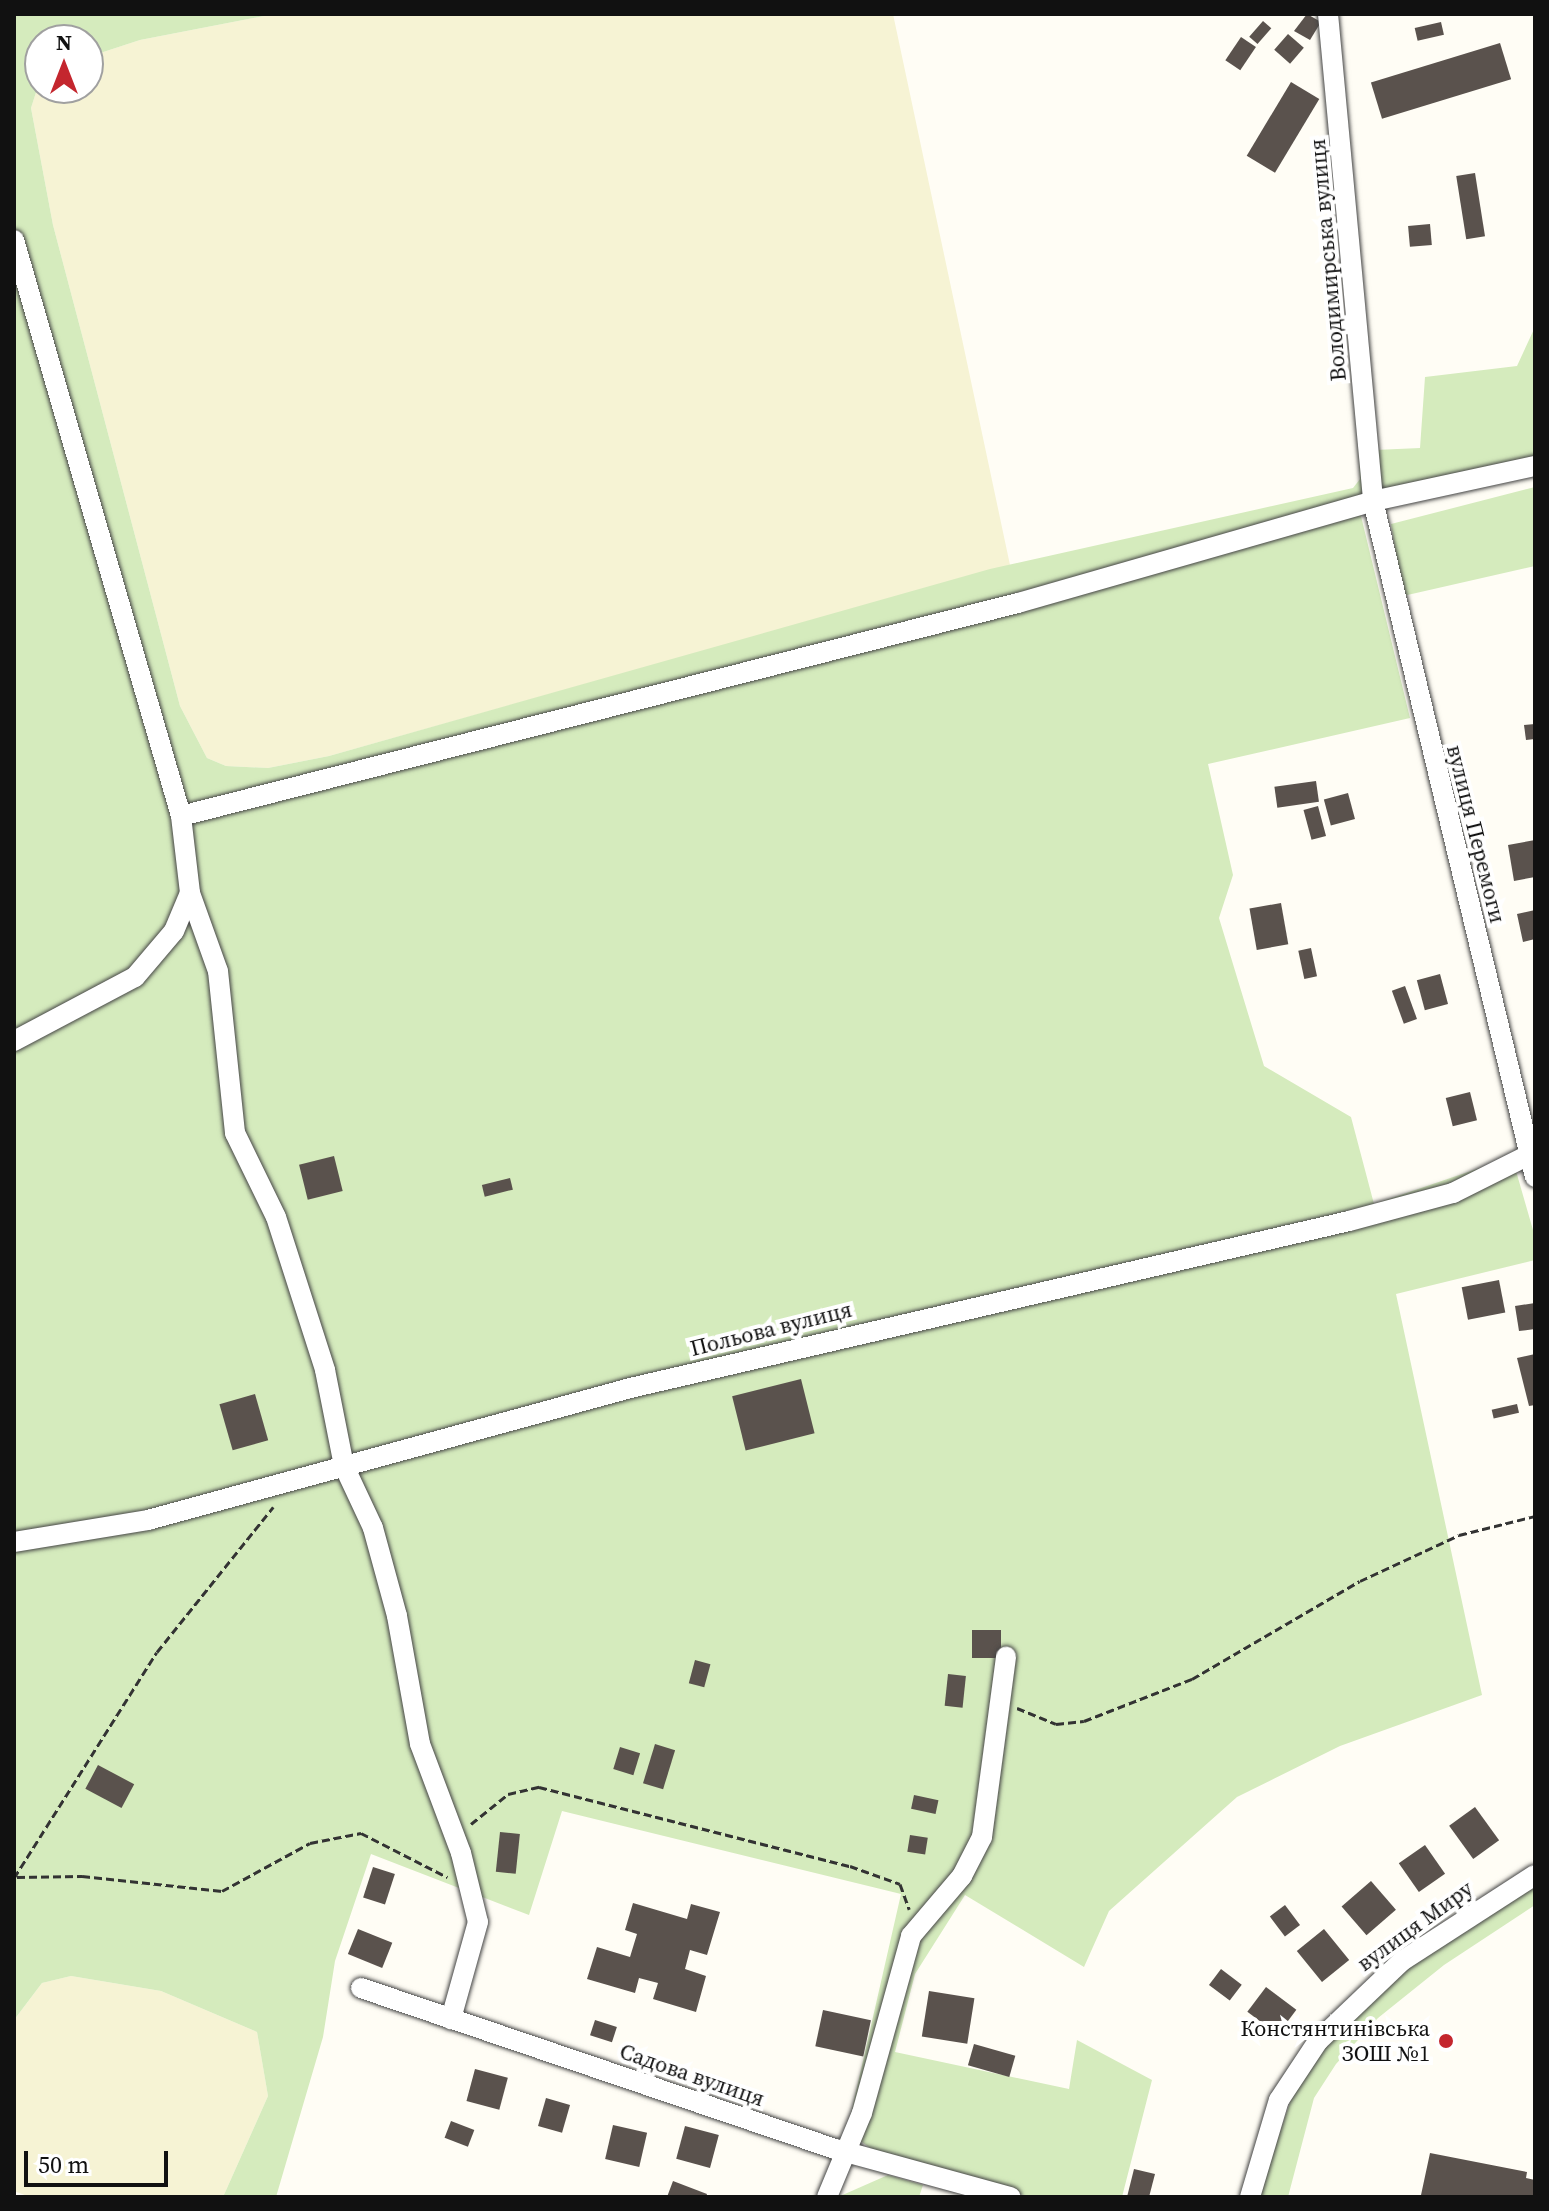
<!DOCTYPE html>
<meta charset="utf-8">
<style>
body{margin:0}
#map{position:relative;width:1549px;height:2211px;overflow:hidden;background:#fffdf5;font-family:"Source Serif 4",serif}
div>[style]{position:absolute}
.farmland>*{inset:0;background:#f6f3d4}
.green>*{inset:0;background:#d5ebbd}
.building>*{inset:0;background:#5a524d;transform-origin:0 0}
.path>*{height:3px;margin-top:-1.5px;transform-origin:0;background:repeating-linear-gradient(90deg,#333 0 8px,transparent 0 12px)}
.roads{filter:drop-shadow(0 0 2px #444) drop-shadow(0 0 2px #444)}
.minor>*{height:20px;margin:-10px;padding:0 10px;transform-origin:10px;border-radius:10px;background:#fff}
.dots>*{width:22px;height:22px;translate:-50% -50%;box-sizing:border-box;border:4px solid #fff;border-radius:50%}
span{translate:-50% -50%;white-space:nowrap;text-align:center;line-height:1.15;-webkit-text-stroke:8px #fff;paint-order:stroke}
.street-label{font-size:22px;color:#111}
.poi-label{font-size:22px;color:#111}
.right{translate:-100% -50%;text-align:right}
.frame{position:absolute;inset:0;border:16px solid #111;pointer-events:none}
.north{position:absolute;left:24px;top:24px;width:80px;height:80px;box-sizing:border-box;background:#fff;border:2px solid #a0a0a0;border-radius:50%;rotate:0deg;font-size:22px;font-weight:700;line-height:32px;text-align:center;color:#111}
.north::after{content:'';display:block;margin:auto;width:28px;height:36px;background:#c4262e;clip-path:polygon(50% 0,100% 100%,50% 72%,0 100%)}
.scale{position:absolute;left:24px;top:2151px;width:144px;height:36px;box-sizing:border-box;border:4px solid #111;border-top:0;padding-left:10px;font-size:24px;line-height:28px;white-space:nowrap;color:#111;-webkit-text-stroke:6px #fff;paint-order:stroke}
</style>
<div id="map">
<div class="farmland">
<div style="clip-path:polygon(274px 14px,893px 14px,1010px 565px,329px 756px,268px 768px,226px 766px,207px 758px,180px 706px,53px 225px,31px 108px,40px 80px,40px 88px,88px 88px,88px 57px,140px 40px)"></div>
<div style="clip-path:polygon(71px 1976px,161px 1991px,257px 2032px,268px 2096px,223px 2197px,30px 2197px,14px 2191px,14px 2020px,42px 1983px)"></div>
</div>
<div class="green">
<div style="clip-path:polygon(14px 14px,274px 14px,140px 40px,88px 57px,88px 40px,40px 40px,40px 80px,31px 108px,53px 225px,180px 706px,207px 758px,226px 766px,268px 768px,329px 756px,990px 569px,1353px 488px,1360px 479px,1337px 14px,1375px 450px,1420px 448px,1425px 377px,1517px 366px,1535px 327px,1535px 467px,1360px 512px,1410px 718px,1208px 764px,1233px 875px,1219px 918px,1264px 1066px,1351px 1117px,1374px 1204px,1512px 1157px,1535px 1237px,1535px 1260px,1396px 1294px,1482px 1695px,1340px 1746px,1237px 1797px,1109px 1911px,1084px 1967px,965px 1895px,915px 1974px,895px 2052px,1069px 2089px,1077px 2040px,1152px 2080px,1122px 2197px,1031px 2197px,881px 2156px,847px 2131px,901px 1894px,562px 1811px,529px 1915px,371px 1854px,335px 1961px,323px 2037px,276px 2197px,223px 2197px,268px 2096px,257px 2032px,161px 1991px,71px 1976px,42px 1983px,14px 2020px)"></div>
<div style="clip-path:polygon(1535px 487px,1535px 566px,1403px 596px,1391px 524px)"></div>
<div style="clip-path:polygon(1535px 1882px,1535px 1905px,1444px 1965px,1378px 2018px,1336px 2064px,1314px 2098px,1288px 2197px,1258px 2197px,1297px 2082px,1320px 2053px,1382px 1989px,1473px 1919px)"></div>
<div style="clip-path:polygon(888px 2175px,923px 2185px,919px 2197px,838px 2197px)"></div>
</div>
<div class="building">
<div style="clip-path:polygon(1307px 14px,1321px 22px,1310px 40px,1294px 31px)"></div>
<div style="left:1263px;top:21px;width:11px;height:21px;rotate:41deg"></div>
<div style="left:1441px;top:22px;width:13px;height:27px;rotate:77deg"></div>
<div style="left:1288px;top:34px;width:21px;height:21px;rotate:41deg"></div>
<div style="left:1241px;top:37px;width:18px;height:28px;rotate:34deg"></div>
<div style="left:1500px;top:43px;width:38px;height:135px;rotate:73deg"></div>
<div style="left:1291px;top:82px;width:33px;height:86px;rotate:31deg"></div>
<div style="left:1475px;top:173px;width:64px;height:19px;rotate:81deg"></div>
<div style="left:1430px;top:224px;width:21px;height:22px;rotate:85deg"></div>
<div style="clip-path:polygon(1535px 724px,1535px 739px,1526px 740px,1524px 725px)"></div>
<div style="left:1316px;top:781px;width:21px;height:42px;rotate:82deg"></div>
<div style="left:1348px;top:793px;width:27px;height:25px;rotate:75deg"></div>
<div style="left:1318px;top:806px;width:31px;height:15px;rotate:75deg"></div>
<div style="clip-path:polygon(1535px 840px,1535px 877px,1514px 881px,1508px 845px)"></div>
<div style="left:1281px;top:903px;width:42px;height:32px;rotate:80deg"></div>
<div style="clip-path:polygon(1535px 910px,1535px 939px,1523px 942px,1517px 914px)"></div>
<div style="left:1311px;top:948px;width:29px;height:13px;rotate:78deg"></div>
<div style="left:1440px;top:974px;width:31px;height:24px;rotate:75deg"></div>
<div style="left:1405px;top:986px;width:35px;height:14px;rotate:70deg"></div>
<div style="left:1470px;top:1092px;width:29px;height:25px;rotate:76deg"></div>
<div style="left:334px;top:1156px;width:36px;height:36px;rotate:76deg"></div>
<div style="left:510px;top:1178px;width:12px;height:29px;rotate:76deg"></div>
<div style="left:1499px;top:1280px;width:33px;height:38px;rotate:79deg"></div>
<div style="clip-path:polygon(1535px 1303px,1535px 1329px,1519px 1331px,1515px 1306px)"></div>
<div style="clip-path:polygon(1535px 1354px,1535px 1405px,1529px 1406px,1517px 1358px)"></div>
<div style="left:801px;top:1379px;width:56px;height:71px;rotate:76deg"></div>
<div style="left:255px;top:1394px;width:48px;height:37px;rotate:74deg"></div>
<div style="left:1517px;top:1404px;width:9px;height:26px;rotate:77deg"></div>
<div style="left:972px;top:1630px;width:29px;height:28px"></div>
<div style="left:695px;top:1660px;width:16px;height:24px;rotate:15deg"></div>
<div style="left:948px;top:1674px;width:18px;height:32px;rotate:6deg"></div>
<div style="left:655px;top:1744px;width:21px;height:41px;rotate:17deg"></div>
<div style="left:620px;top:1747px;width:21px;height:23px;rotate:17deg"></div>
<div style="left:98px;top:1765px;width:41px;height:27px;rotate:28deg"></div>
<div style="left:914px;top:1795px;width:25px;height:14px;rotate:12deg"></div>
<div style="left:1475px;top:1807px;width:41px;height:32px;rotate:54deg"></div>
<div style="left:500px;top:1832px;width:20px;height:40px;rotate:6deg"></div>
<div style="left:910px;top:1835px;width:18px;height:17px;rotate:9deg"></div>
<div style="left:1425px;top:1845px;width:35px;height:32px;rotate:55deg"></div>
<div style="left:373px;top:1867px;width:23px;height:32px;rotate:18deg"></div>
<div style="left:1371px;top:1881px;width:38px;height:39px;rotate:49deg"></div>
<div style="clip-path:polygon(633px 1903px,687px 1919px,691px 1904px,720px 1912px,707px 1955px,690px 1950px,685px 1969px,706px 1976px,696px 2012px,653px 1999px,658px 1983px,639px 1978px,635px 1993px,587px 1979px,597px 1947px,630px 1957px,637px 1934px,625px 1930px)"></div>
<div style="left:1285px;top:1905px;width:25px;height:19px;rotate:53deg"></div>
<div style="left:358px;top:1929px;width:37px;height:27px;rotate:22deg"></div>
<div style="left:1324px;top:1929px;width:40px;height:35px;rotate:51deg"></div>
<div style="left:1221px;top:1969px;width:26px;height:20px;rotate:37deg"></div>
<div style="left:1266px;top:1987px;width:38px;height:31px;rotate:37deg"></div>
<div style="left:929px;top:1991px;width:46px;height:46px;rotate:9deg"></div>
<div style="left:823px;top:2010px;width:49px;height:37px;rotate:12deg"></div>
<div style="left:595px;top:2020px;width:23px;height:16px;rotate:18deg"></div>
<div style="left:974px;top:2044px;width:43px;height:22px;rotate:16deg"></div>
<div style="left:475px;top:2069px;width:34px;height:33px;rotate:15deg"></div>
<div style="left:546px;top:2098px;width:25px;height:29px;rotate:16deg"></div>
<div style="left:451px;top:2121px;width:25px;height:18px;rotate:21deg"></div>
<div style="left:613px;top:2125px;width:35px;height:35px;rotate:13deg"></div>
<div style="left:685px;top:2126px;width:35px;height:34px;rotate:15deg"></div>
<div style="clip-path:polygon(1430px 2153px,1527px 2172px,1526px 2178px,1535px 2180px,1535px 2197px,1421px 2195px)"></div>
<div style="clip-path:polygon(1134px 2169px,1155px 2174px,1149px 2197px,1127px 2197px)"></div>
<div style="clip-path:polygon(673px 2181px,707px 2194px,706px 2197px,667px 2197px)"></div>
</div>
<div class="path">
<div style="left:1017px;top:1708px;width:42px;rotate:22.3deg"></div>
<div style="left:1056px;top:1724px;width:28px;rotate:-6deg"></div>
<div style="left:1084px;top:1721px;width:116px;rotate:-21.3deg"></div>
<div style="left:1192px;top:1679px;width:194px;rotate:-30.3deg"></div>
<div style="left:1360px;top:1581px;width:109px;rotate:-24.9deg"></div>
<div style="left:1459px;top:1535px;width:78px;rotate:-14deg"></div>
<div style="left:471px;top:1824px;width:48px;rotate:-39deg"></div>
<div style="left:508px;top:1794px;width:32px;rotate:-13deg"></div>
<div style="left:539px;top:1787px;width:321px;rotate:14.3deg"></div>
<div style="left:850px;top:1866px;width:53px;rotate:19.8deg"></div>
<div style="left:900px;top:1884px;width:27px;rotate:70deg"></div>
<div style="left:17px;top:1877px;width:65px;rotate:-0.9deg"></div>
<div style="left:82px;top:1876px;width:141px;rotate:6.1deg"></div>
<div style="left:222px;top:1891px;width:100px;rotate:-28.6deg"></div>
<div style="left:310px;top:1843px;width:52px;rotate:-11.1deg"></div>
<div style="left:361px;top:1833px;width:97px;rotate:27.1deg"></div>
<div style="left:14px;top:1878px;width:267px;rotate:-57.7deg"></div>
<div style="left:157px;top:1652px;width:186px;rotate:-51.3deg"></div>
</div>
<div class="roads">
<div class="minor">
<div style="left:1328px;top:14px;width:489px;rotate:84.7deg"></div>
<div style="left:1373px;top:501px;width:695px;rotate:76.52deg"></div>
<div style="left:14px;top:240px;width:600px;rotate:73.83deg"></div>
<div style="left:181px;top:816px;width:864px;rotate:-14.28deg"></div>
<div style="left:1018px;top:603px;width:369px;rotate:-16deg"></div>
<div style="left:1373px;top:501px;width:166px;rotate:-12.2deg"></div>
<div style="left:181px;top:816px;width:78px;rotate:83.3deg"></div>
<div style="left:190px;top:893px;width:83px;rotate:70.3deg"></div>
<div style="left:218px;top:971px;width:163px;rotate:84deg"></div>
<div style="left:235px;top:1133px;width:93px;rotate:64deg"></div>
<div style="left:276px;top:1217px;width:161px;rotate:72.2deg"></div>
<div style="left:325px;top:1370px;width:98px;rotate:78.8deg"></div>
<div style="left:344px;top:1466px;width:68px;rotate:64.9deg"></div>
<div style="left:373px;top:1528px;width:91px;rotate:74.7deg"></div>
<div style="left:397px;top:1616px;width:130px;rotate:79.8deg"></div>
<div style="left:420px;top:1744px;width:116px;rotate:69.4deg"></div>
<div style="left:461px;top:1853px;width:71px;rotate:76.2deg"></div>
<div style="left:478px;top:1922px;width:101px;rotate:105.6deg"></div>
<div style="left:14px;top:1041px;width:137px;rotate:-27.9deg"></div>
<div style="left:135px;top:977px;width:60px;rotate:-49.7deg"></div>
<div style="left:174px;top:931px;width:41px;rotate:-67.2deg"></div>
<div style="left:14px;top:1542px;width:136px;rotate:-9.3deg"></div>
<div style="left:148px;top:1520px;width:496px;rotate:-15.3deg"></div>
<div style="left:626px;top:1389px;width:742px;rotate:-13.08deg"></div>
<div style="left:1349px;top:1221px;width:108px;rotate:-15.1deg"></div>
<div style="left:1453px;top:1193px;width:92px;rotate:-26.6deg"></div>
<div style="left:361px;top:1988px;width:501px;rotate:18.76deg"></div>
<div style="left:835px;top:2149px;width:182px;rotate:15.3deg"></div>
<div style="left:827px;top:2197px;width:91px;rotate:-67.4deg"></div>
<div style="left:862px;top:2113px;width:184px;rotate:-74.5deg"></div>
<div style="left:911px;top:1936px;width:79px;rotate:-49.6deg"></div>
<div style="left:962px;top:1876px;width:44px;rotate:-62.9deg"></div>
<div style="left:982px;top:1837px;width:182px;rotate:-82.4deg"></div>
<div style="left:1250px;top:2197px;width:101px;rotate:-73.4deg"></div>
<div style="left:1279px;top:2100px;width:71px;rotate:-56.5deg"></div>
<div style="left:1318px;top:2041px;width:116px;rotate:-43.6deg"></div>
<div style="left:1402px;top:1961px;width:158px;rotate:-32.9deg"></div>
</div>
</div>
<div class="dots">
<div style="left:1446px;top:2041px;background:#c4262e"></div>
</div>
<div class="street-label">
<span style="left:1328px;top:260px;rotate:-95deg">Володимирська вулиця</span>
<span style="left:1476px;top:834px;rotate:76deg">вулиця Перемоги</span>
<span style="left:771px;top:1329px;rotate:-14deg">Польова вулиця</span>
<span style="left:1415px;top:1926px;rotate:-36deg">вулиця Миру</span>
<span style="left:692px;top:2075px;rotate:19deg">Садова вулиця</span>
</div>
<div class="poi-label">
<span class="right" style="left:1430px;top:2041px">Констянтинівська<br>ЗОШ №1</span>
</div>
<div class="frame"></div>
<div class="north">N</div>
<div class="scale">50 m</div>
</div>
